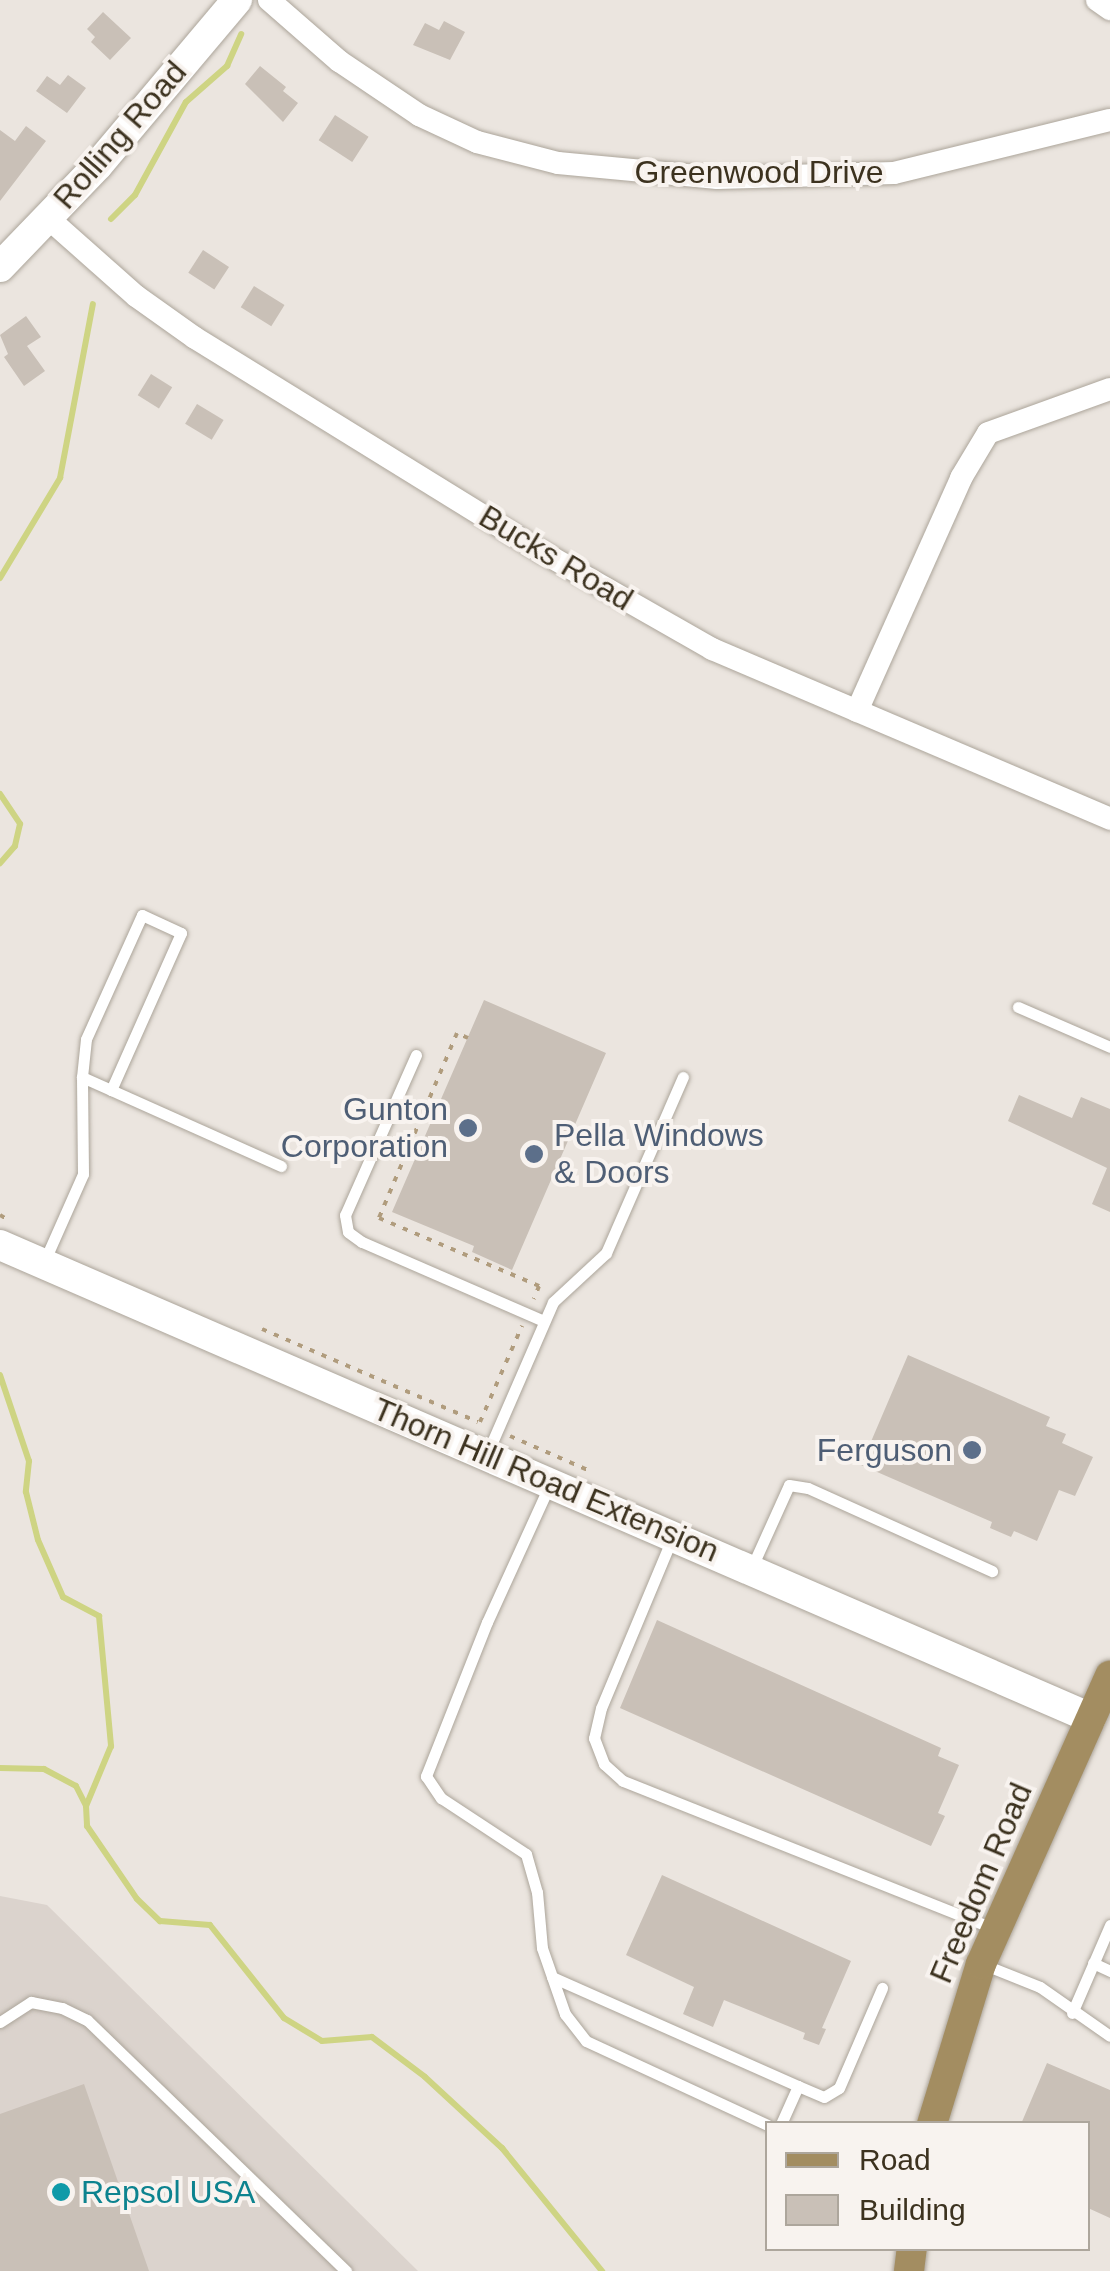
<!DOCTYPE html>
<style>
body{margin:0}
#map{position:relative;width:1110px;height:2271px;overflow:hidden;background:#ebe5df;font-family:Arial,sans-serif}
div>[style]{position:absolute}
.built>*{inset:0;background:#dbd3cd}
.stream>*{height:6px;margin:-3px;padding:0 3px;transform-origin:3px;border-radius:3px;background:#ced483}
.building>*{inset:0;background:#c9c0b7;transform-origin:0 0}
.path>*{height:4px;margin-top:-2px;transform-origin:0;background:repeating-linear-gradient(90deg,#b09c7d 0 5px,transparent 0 13px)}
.roads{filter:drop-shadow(0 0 2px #aca59a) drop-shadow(0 0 2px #aca59a)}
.lane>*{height:11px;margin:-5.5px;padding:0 5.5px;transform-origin:5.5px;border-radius:5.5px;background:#fff}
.street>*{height:22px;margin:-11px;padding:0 11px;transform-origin:11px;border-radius:11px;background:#fff}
.secondary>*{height:30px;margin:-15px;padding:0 15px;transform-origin:15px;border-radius:15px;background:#fff}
.primary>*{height:30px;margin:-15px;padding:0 15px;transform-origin:15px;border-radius:15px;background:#a38d61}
.dots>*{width:28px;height:28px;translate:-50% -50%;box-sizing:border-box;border:5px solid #f8f3ef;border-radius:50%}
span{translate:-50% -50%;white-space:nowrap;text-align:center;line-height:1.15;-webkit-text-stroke:8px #f8f3ef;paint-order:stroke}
.street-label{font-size:32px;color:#3c321f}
.service-label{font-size:32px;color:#4e5e75}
.right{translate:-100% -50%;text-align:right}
.left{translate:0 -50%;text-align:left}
.culture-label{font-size:32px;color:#0d838f}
.legend{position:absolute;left:765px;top:2121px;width:325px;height:130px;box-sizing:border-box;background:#f8f3ef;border:2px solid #ada69c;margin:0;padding:12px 18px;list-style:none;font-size:30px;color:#3c321f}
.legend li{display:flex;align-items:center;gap:20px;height:50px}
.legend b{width:50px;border:2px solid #ada69c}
</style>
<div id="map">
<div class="built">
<div style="clip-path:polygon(0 1896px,47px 1905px,418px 2271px,0 2271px)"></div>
</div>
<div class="stream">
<div style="left:111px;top:219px;width:34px;rotate:-45deg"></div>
<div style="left:135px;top:195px;width:106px;rotate:-61.3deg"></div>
<div style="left:186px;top:102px;width:55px;rotate:-41.3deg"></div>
<div style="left:227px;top:66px;width:35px;rotate:-66deg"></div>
<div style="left:0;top:578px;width:117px;rotate:-59deg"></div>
<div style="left:60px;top:478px;width:177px;rotate:-79.3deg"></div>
<div style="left:0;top:794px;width:36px;rotate:56deg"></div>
<div style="left:20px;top:824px;width:23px;rotate:103deg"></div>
<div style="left:15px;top:846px;width:23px;rotate:131deg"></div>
<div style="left:0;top:1375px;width:91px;rotate:71.4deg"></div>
<div style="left:29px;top:1461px;width:31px;rotate:96deg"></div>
<div style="left:26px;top:1492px;width:49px;rotate:76deg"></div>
<div style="left:38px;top:1540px;width:62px;rotate:66.3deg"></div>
<div style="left:63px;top:1597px;width:41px;rotate:27.8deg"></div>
<div style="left:99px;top:1616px;width:131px;rotate:84.7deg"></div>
<div style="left:111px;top:1746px;width:65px;rotate:112.6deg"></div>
<div style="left:0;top:1768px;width:44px;rotate:1.3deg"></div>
<div style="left:44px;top:1769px;width:36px;rotate:28deg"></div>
<div style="left:76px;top:1786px;width:22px;rotate:63deg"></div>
<div style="left:86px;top:1806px;width:20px;rotate:87deg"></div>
<div style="left:87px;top:1826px;width:88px;rotate:55.6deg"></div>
<div style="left:137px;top:1899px;width:32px;rotate:44deg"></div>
<div style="left:160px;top:1921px;width:50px;rotate:4.6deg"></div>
<div style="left:210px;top:1925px;width:119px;rotate:51.5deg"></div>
<div style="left:284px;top:2018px;width:44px;rotate:31.2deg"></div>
<div style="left:322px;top:2041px;width:50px;rotate:-4.6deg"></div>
<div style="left:372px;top:2037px;width:66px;rotate:37deg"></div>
<div style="left:425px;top:2077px;width:105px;rotate:42.7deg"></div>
<div style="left:502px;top:2148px;width:159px;rotate:50.9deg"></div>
</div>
<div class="building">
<div style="clip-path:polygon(103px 12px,131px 38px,110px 60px,91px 42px,95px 37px,87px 29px)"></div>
<div style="clip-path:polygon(444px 21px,465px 32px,450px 60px,413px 45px,425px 23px,439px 30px)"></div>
<div style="clip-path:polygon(260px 66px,286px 87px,283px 91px,298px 103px,283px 122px,245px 84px)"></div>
<div style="clip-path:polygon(68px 75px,86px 88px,67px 113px,36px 91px,47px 76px,60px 85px)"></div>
<div style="left:335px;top:115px;width:40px;height:30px;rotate:33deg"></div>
<div style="clip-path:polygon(26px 126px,46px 141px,0 201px,0 130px,15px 141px)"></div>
<div style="left:203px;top:250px;width:31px;height:27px;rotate:33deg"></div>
<div style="left:254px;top:286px;width:36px;height:25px;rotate:32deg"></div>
<div style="clip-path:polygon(26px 316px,41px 337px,27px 346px,45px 371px,24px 386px,4px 357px,8px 354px,0 335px)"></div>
<div style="left:151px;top:374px;width:25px;height:25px;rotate:32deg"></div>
<div style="left:197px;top:404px;width:31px;height:23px;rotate:31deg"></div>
<div style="clip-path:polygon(484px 1000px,606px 1053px,512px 1270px,472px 1252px,474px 1246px,392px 1212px)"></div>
<div style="clip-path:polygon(1019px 1095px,1072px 1118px,1081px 1097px,1110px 1109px,1110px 1212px,1092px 1204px,1107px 1168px,1008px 1121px)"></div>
<div style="clip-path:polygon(908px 1355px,1050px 1417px,1046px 1426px,1066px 1434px,1062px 1443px,1093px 1457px,1075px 1496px,1059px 1490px,1037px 1541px,1014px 1531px,1011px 1537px,990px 1528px,992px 1522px,861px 1465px)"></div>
<div style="clip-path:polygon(657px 1620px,941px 1748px,938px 1756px,959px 1765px,938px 1813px,945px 1816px,931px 1846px,620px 1708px)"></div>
<div style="clip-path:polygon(662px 1875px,851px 1961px,822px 2028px,826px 2029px,819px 2045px,803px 2039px,805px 2033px,724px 2000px,713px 2027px,683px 2014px,694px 1987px,626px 1955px)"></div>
<div style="clip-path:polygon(1047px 2063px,1110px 2090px,1110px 2218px,1088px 2208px,1088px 2124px,1021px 2124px)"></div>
<div style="clip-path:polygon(84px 2084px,149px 2271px,0 2271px,0 2114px)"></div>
</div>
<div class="path">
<div style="left:468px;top:1038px;width:12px;rotate:-156deg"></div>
<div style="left:457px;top:1033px;width:201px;rotate:112.9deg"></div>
<div style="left:379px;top:1218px;width:174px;rotate:23deg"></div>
<div style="left:539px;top:1286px;width:14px;rotate:111deg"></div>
<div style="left:0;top:1215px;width:6px;rotate:31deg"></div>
<div style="left:262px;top:1329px;width:235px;rotate:23.3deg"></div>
<div style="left:480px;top:1422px;width:105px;rotate:-66.4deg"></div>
<div style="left:510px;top:1436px;width:87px;rotate:23.6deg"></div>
</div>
<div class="roads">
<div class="lane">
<div style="left:1018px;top:1007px;width:100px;rotate:23.5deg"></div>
<div style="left:416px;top:1055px;width:175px;rotate:113.9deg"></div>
<div style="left:345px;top:1215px;width:17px;rotate:80deg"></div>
<div style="left:348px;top:1232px;width:17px;rotate:36deg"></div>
<div style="left:362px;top:1242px;width:198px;rotate:23.5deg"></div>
<div style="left:82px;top:1077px;width:38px;rotate:-84deg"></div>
<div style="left:86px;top:1039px;width:136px;rotate:-65.7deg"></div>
<div style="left:142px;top:915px;width:43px;rotate:24.8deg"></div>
<div style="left:181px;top:933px;width:172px;rotate:114deg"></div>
<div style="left:44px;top:1262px;width:96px;rotate:-66.1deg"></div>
<div style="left:83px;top:1174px;width:97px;rotate:-90.6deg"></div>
<div style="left:82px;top:1077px;width:218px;rotate:24.1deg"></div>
<div style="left:487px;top:1454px;width:166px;rotate:-66.5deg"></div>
<div style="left:553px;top:1302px;width:72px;rotate:-42.8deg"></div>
<div style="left:606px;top:1253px;width:192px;rotate:-66.4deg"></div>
<div style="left:550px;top:1484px;width:152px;rotate:114.5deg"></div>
<div style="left:487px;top:1622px;width:166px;rotate:111.6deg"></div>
<div style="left:426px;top:1776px;width:27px;rotate:56deg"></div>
<div style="left:441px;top:1798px;width:102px;rotate:33.4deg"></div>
<div style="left:526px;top:1854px;width:40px;rotate:74deg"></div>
<div style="left:537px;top:1892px;width:56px;rotate:84.9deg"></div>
<div style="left:542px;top:1948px;width:70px;rotate:70.8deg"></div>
<div style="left:565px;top:2014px;width:34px;rotate:52deg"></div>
<div style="left:586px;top:2041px;width:200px;rotate:24.8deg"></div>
<div style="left:673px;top:1536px;width:186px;rotate:112.7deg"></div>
<div style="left:601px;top:1708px;width:31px;rotate:103deg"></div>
<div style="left:594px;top:1738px;width:28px;rotate:69deg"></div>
<div style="left:604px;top:1764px;width:25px;rotate:42deg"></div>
<div style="left:623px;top:1781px;width:400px;rotate:21.7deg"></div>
<div style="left:751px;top:1569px;width:92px;rotate:-65.7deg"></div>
<div style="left:789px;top:1485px;width:19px;rotate:9deg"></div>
<div style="left:808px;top:1488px;width:202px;rotate:24.3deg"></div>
<div style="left:1093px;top:1963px;width:19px;rotate:25deg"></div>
<div style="left:985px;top:1965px;width:59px;rotate:21.8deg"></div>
<div style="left:1040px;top:1987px;width:85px;rotate:35deg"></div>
<div style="left:552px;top:1977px;width:269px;rotate:23.9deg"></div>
<div style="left:798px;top:2086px;width:42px;rotate:114.1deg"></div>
<div style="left:1072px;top:2013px;width:96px;rotate:-66.6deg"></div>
<div style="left:0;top:2022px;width:37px;rotate:-33deg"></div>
<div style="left:31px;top:2002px;width:32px;rotate:11deg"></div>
<div style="left:62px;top:2008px;width:28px;rotate:26deg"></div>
<div style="left:87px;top:2020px;width:361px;rotate:44.1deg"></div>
<div style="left:798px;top:2086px;width:28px;rotate:23deg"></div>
<div style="left:824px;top:2097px;width:17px;rotate:-31deg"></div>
<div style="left:839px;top:2088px;width:109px;rotate:-66.7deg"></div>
</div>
<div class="street">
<div style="left:269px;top:0;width:93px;rotate:41.1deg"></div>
<div style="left:339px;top:61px;width:97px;rotate:34deg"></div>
<div style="left:419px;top:115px;width:64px;rotate:25deg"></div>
<div style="left:477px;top:142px;width:84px;rotate:14.5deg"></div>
<div style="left:558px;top:163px;width:160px;rotate:5.4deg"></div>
<div style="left:717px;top:178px;width:177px;rotate:-1.6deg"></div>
<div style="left:894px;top:173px;width:222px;rotate:-13.8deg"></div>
<div style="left:1097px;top:0;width:16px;rotate:35deg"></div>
<div style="left:48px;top:218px;width:118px;rotate:41.6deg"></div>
<div style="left:136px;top:296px;width:72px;rotate:35.4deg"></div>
<div style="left:195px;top:338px;width:408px;rotate:31.7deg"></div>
<div style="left:542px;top:552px;width:196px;rotate:29.7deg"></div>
<div style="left:712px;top:649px;width:433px;rotate:23.1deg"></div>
<div style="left:857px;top:711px;width:255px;rotate:-65.9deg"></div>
<div style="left:961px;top:478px;width:52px;rotate:-59deg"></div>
<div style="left:988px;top:433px;width:130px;rotate:-19.8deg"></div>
</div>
<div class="secondary">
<div style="left:0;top:267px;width:141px;rotate:-46.1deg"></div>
<div style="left:98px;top:165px;width:216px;rotate:-49.9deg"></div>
<div style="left:0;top:1245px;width:1189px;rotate:23.44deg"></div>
</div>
<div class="primary">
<div style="left:932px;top:2124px;width:167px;rotate:-73deg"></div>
<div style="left:981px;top:1964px;width:316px;rotate:-65.9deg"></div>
<div style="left:909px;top:2271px;width:23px;rotate:-83deg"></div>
</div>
</div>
<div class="dots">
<div style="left:468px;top:1128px;background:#5c6f8a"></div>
<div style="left:534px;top:1154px;background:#5c6f8a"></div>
<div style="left:972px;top:1450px;background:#5c6f8a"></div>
<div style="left:61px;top:2192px;background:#0f9aa8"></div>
</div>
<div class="street-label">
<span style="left:120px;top:135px;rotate:-49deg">Rolling Road</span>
<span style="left:759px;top:172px">Greenwood Drive</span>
<span style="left:556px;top:558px;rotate:31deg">Bucks Road</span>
<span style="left:546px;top:1480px;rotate:23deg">Thorn Hill Road Extension</span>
<span style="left:981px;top:1883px;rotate:-67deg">Freedom Road</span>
</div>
<div class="service-label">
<span class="right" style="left:448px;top:1128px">Gunton<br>Corporation</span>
<span class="left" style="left:554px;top:1154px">Pella Windows<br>&amp; Doors</span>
<span class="right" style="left:952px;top:1450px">Ferguson</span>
</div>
<div class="culture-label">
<span class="left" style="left:81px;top:2192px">Repsol USA</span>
</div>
<ul class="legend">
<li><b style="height:12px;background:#a38d61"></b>Road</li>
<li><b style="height:28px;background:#c9c0b7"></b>Building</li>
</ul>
</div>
